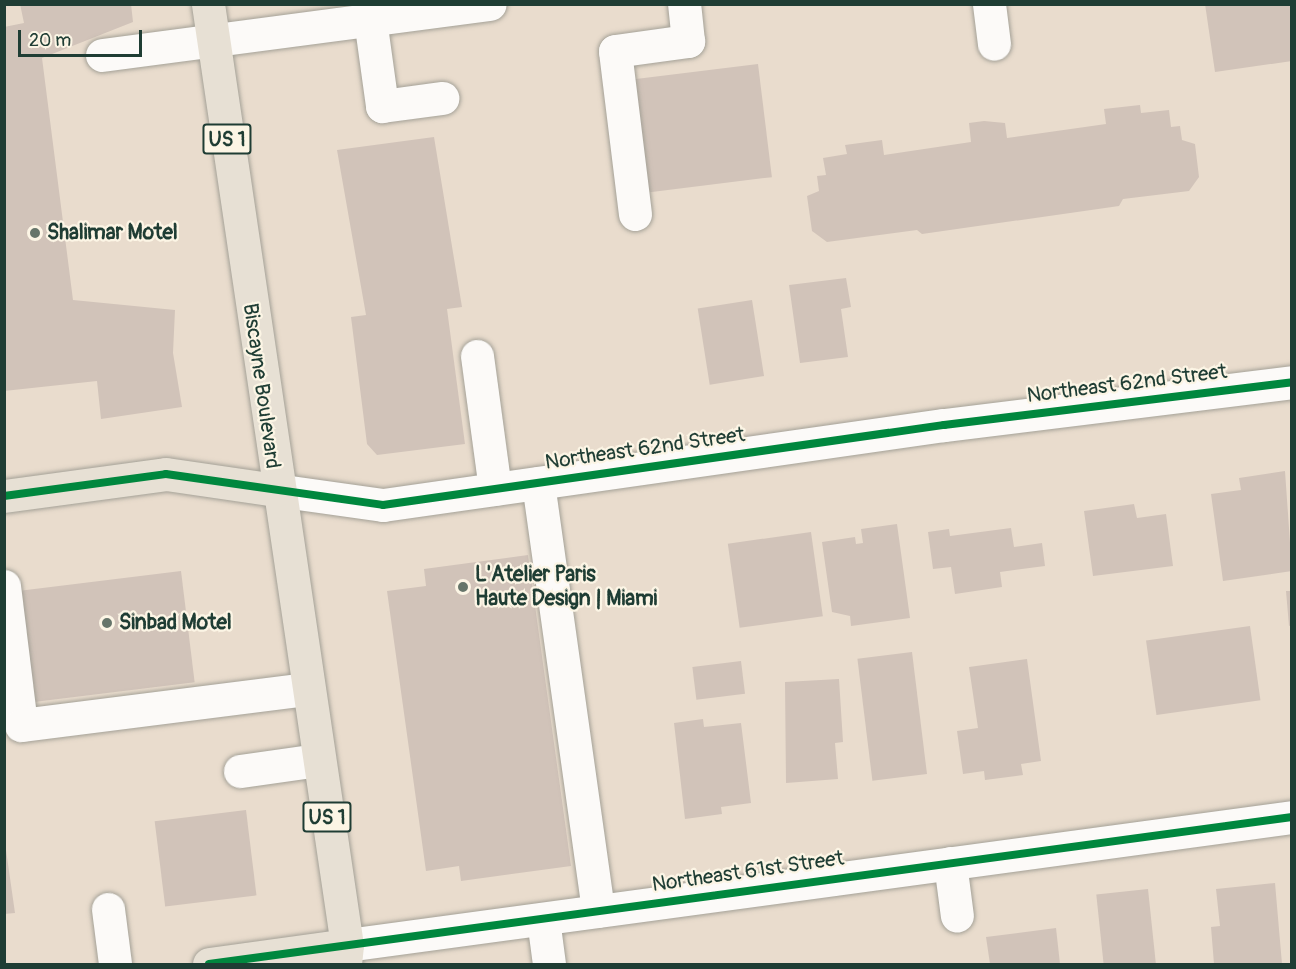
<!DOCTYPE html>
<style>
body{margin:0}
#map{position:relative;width:1296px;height:969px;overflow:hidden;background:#e9dccd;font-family:Pangolin,sans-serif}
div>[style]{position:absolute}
.building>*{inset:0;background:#d1c3b9;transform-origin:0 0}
.roads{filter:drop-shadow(0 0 2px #a4a197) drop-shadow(0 0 2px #a4a197)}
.minor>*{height:33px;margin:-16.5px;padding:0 16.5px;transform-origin:16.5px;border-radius:16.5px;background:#fcfaf8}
.major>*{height:33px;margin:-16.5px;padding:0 16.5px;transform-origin:16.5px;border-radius:16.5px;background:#e7e0d4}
.cycleway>*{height:8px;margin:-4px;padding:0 4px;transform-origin:4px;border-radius:4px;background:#00873e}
.dots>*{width:16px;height:16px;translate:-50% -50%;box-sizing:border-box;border:3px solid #fcf5e5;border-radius:50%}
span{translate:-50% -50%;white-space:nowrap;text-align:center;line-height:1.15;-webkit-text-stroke:4.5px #fcf5e5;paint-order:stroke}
.shield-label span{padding:2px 4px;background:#fcf5e5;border:2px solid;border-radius:4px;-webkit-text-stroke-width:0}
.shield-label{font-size:20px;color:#1f3d34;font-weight:700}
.poi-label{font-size:21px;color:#1f3d34;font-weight:700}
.left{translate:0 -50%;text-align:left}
.street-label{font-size:21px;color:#1f3d34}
.frame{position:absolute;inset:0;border:6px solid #1f3d34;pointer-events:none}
.scale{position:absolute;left:18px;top:30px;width:124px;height:27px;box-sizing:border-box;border:3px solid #1f3d34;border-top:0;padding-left:8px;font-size:18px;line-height:21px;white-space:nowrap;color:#1f3d34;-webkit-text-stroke:4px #fcf5e5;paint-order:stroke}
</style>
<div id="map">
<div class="building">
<div style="clip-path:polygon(20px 4px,131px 4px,133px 22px,42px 58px,73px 300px,175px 310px,173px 353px,182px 407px,101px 419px,97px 381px,4px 391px,4px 27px,24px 23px)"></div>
<div style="clip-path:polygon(1205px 4px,1292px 4px,1292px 61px,1215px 72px)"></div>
<div style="left:758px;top:64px;width:114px;height:127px;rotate:83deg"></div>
<div style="clip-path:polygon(1140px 105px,1141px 113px,1169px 110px,1171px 127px,1180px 126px,1182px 140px,1195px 144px,1199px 177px,1189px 191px,1123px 199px,1119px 206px,922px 234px,917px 230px,827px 242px,812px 231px,807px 196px,819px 191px,817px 176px,826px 175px,823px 158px,847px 154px,845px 145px,882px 140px,884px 155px,971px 142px,969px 123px,984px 121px,1005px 123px,1007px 138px,1106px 124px,1104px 109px)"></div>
<div style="clip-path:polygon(434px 137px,462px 307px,447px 309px,465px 444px,377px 455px,367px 444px,351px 317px,366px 315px,337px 150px)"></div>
<div style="clip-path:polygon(846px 278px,851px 307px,841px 309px,848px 357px,800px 363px,789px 285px)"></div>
<div style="left:752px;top:300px;width:77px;height:55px;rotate:81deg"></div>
<div style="clip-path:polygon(1285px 471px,1292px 571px,1223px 581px,1211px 494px,1241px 490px,1239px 478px)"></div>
<div style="clip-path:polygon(1134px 504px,1137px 518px,1166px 514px,1173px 566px,1093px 576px,1084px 511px)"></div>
<div style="clip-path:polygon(897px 524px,910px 618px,851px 626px,850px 616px,832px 612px,822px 542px,855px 537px,856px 544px,863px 543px,861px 529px)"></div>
<div style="clip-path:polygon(1011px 528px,1014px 547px,1042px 543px,1045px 566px,1000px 572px,1002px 587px,955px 594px,951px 567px,933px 569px,928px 532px,949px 529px,950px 536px)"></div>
<div style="left:811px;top:532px;width:85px;height:84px;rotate:82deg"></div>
<div style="clip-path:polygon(528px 555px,571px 866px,461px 881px,459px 866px,426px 871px,387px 591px,426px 586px,424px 569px)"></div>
<div style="left:181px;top:571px;width:112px;height:162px;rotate:83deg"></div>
<div style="clip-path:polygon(1286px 591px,1292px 591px,1292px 625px,1289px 626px)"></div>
<div style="left:1250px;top:626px;width:75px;height:105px;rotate:82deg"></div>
<div style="left:912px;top:652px;width:123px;height:55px;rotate:83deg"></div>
<div style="clip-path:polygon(1027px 659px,1041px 761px,1021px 764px,1023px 775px,985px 780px,984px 771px,963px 774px,957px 731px,978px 728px,969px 667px)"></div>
<div style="left:741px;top:661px;width:33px;height:49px;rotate:83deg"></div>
<div style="clip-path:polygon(839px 679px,843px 742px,835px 743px,838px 779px,786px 783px,785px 682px)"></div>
<div style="clip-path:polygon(703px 719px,704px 727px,741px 723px,751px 803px,721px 807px,722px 814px,685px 819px,674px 723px)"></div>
<div style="left:246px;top:810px;width:86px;height:92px;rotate:83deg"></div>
<div style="clip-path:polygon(4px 836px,15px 913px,4px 914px)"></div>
<div style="clip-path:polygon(1275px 883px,1282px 964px,1214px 964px,1211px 927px,1220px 926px,1216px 889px)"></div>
<div style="left:1148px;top:889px;width:75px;height:52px;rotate:84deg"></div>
<div style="clip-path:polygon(1056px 928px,1060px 964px,990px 964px,986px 937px)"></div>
</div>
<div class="roads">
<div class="minor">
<div style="left:989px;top:4px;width:40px;rotate:82.9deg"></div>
<div style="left:370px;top:19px;width:88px;rotate:82.1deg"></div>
<div style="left:382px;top:106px;width:61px;rotate:-7.6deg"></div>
<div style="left:102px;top:55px;width:391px;rotate:-7.5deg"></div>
<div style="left:635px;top:214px;width:164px;rotate:-97deg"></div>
<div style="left:615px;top:51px;width:74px;rotate:-7.8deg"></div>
<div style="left:688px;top:41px;width:37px;rotate:-96deg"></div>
<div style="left:477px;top:356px;width:134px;rotate:82.3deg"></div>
<div style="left:538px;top:483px;width:432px;rotate:82deg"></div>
<div style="left:276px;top:490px;width:108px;rotate:8deg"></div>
<div style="left:383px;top:505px;width:567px;rotate:-8.12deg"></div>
<div style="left:944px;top:425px;width:351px;rotate:-7deg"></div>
<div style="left:4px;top:586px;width:140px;rotate:83deg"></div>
<div style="left:21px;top:725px;width:288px;rotate:-7.2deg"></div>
<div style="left:240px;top:771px;width:79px;rotate:-8deg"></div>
<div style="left:950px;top:863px;width:53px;rotate:82.5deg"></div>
<div style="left:108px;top:909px;width:55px;rotate:82.7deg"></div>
<div style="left:543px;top:919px;width:45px;rotate:82.4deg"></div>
<div style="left:347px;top:945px;width:954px;rotate:-7.71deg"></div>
</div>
<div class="major">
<div style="left:208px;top:4px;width:951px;rotate:81.6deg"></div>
<div style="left:347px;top:945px;width:19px;rotate:96deg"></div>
<div style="left:4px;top:496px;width:163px;rotate:-7.7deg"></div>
<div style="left:166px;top:474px;width:111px;rotate:8.3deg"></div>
<div style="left:209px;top:964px;width:139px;rotate:-7.8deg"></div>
</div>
</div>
<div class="cycleway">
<div style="left:4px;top:496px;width:163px;rotate:-7.7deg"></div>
<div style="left:166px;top:474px;width:219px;rotate:8.1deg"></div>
<div style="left:383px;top:505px;width:567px;rotate:-8.12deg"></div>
<div style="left:944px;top:425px;width:351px;rotate:-7deg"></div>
<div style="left:209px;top:964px;width:1093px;rotate:-7.73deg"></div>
</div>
<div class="dots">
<div style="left:35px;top:233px;background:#66756a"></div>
<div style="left:463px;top:587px;background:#66756a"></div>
<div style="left:107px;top:623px;background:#66756a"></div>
</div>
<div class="shield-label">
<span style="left:227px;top:139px">US 1</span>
<span style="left:327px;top:817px">US 1</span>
</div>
<div class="poi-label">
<span class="left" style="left:47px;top:233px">Shalimar Motel</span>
<span class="left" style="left:475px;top:587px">L'Atelier Paris<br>Haute Design | Miami</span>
<span class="left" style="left:119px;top:623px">Sinbad Motel</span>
</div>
<div class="street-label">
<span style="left:1127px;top:384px;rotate:-7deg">Northeast 62nd Street</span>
<span style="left:261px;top:386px;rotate:82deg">Biscayne Boulevard</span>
<span style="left:645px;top:449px;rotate:-8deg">Northeast 62nd Street</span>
<span style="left:748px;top:872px;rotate:-8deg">Northeast 61st Street</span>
</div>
<div class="frame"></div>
<div class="scale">20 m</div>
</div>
